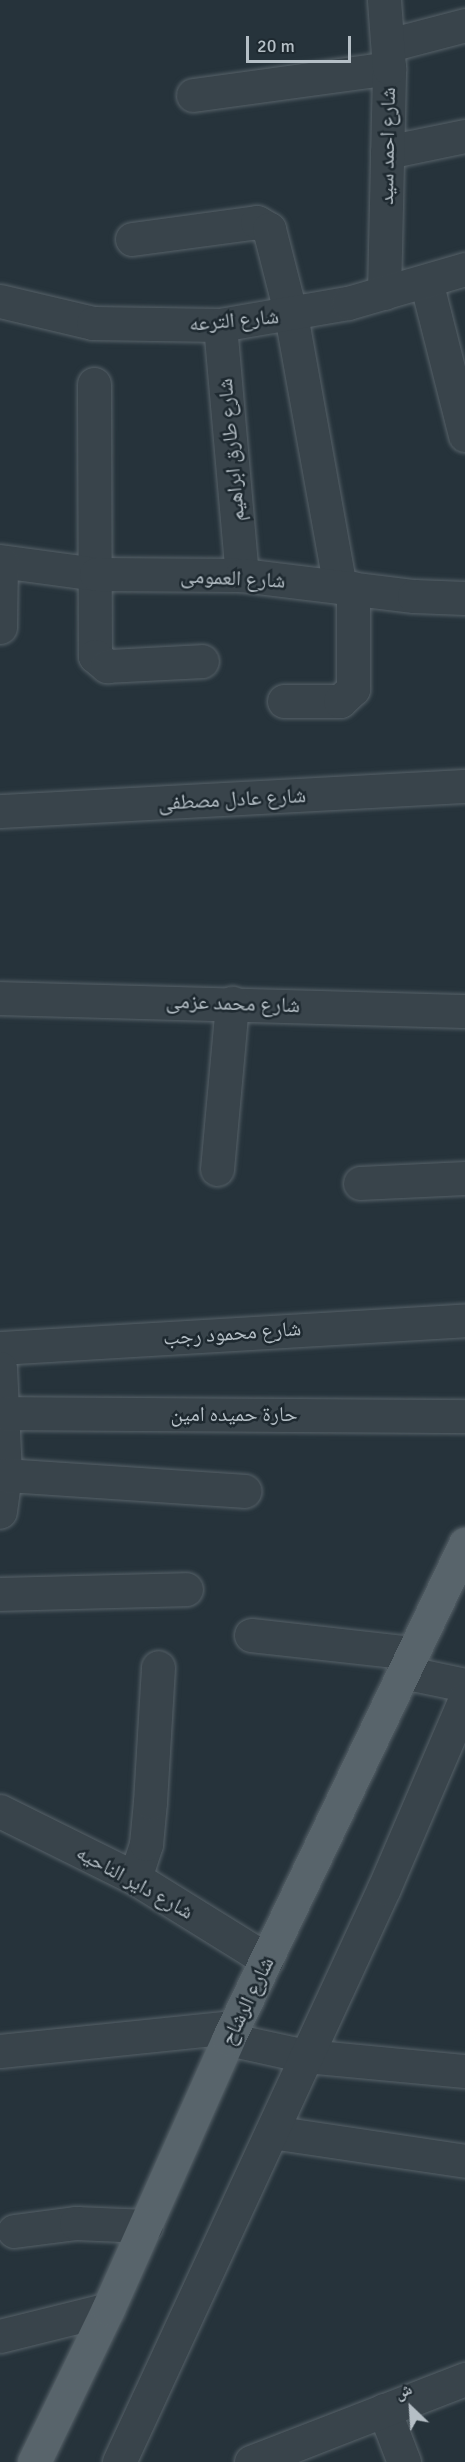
<!DOCTYPE html>
<meta charset="utf-8">
<style>
body{margin:0}
#map{position:relative;width:465px;height:2462px;overflow:hidden;background:#26333b;font-family:Signika,"Noto Naskh Arabic",sans-serif}
div>[style]{position:absolute}
.roads{filter:drop-shadow(0 0 2px #576269) drop-shadow(0 0 2px #576269)}
.minor>*{height:33px;margin:-16.5px;padding:0 16.5px;transform-origin:16.5px;border-radius:16.5px;background:#39444b}
.major>*{height:33px;margin:-16.5px;padding:0 16.5px;transform-origin:16.5px;border-radius:16.5px;background:#58646b}
span{translate:-50% -50%;white-space:nowrap;text-align:center;line-height:1.15;-webkit-text-stroke:5px #1e2930;paint-order:stroke}
.street-label{font-size:21px;color:#b5bfc6}
.north{position:absolute;left:381px;top:2378px;width:60px;height:60px;-webkit-text-stroke:4px #1e2930;paint-order:stroke;rotate:335deg;font-size:16px;font-weight:700;line-height:24px;text-align:center;color:#b5bfc6}
.north::after{content:'';display:block;margin:auto;width:21px;height:27px;background:#b5bfc6;clip-path:polygon(50% 0,100% 100%,50% 72%,0 100%)}
.scale{position:absolute;left:246px;top:36px;width:105px;height:27px;box-sizing:border-box;border:3px solid #b5bfc6;border-top:0;padding-left:8px;font-size:18px;line-height:21px;white-space:nowrap;color:#b5bfc6;-webkit-text-stroke:4px #1e2930;paint-order:stroke}
</style>
<div id="map">
<div class="roads">
<div class="minor">
<div style="left:389px;top:45px;width:79px;rotate:-14.7deg"></div>
<div style="left:193px;top:95px;width:198px;rotate:-7.8deg"></div>
<div style="left:387px;top:152px;width:80px;rotate:-11.6deg"></div>
<div style="left:132px;top:239px;width:126px;rotate:-7.7deg"></div>
<div style="left:257px;top:222px;width:14px;rotate:30deg"></div>
<div style="left:269px;top:229px;width:89px;rotate:75.7deg"></div>
<div style="left:291px;top:315px;width:276px;rotate:79.8deg"></div>
<div style="left:426px;top:281px;width:159px;rotate:75.8deg"></div>
<div style="left:384px;top:293px;width:225px;rotate:-88.7deg"></div>
<div style="left:389px;top:68px;width:68px;rotate:-94.2deg"></div>
<div style="left:0;top:301px;width:96px;rotate:13.3deg"></div>
<div style="left:93px;top:323px;width:127px;rotate:0.9deg"></div>
<div style="left:220px;top:325px;width:130px;rotate:-9.8deg"></div>
<div style="left:348px;top:303px;width:122px;rotate:-16.2deg"></div>
<div style="left:220px;top:325px;width:251px;rotate:85deg"></div>
<div style="left:94px;top:384px;width:272px;rotate:89.8deg"></div>
<div style="left:95px;top:656px;width:16px;rotate:40deg"></div>
<div style="left:107px;top:666px;width:95px;rotate:-3deg"></div>
<div style="left:0;top:561px;width:97px;rotate:7.7deg"></div>
<div style="left:96px;top:574px;width:146px;rotate:0.4deg"></div>
<div style="left:242px;top:575px;width:173px;rotate:7deg"></div>
<div style="left:414px;top:596px;width:51px;rotate:2.2deg"></div>
<div style="left:0;top:627px;width:65px;rotate:-89.1deg"></div>
<div style="left:284px;top:701px;width:56px"></div>
<div style="left:340px;top:701px;width:18px;rotate:-43deg"></div>
<div style="left:353px;top:689px;width:101px;rotate:-90deg"></div>
<div style="left:0;top:811px;width:466px;rotate:-3.1deg"></div>
<div style="left:0;top:998px;width:465px;rotate:1.6deg"></div>
<div style="left:217px;top:1169px;width:167px;rotate:-84.8deg"></div>
<div style="left:360px;top:1183px;width:105px;rotate:-2.7deg"></div>
<div style="left:0;top:1348px;width:466px;rotate:-3.4deg"></div>
<div style="left:0;top:1368px;width:107px;rotate:87.3deg"></div>
<div style="left:5px;top:1475px;width:37px;rotate:98deg"></div>
<div style="left:3px;top:1413px;width:462px;rotate:0.4deg"></div>
<div style="left:5px;top:1475px;width:240px;rotate:3.8deg"></div>
<div style="left:0;top:1594px;width:186px;rotate:-1.5deg"></div>
<div style="left:251px;top:1635px;width:161px;rotate:6.4deg"></div>
<div style="left:403px;top:1672px;width:63px;rotate:11.8deg"></div>
<div style="left:0;top:1811px;width:151px;rotate:26.4deg"></div>
<div style="left:135px;top:1878px;width:155px;rotate:31.8deg"></div>
<div style="left:135px;top:1878px;width:36px;rotate:-72deg"></div>
<div style="left:146px;top:1844px;width:42px;rotate:-84.6deg"></div>
<div style="left:150px;top:1802px;width:135px;rotate:-86.6deg"></div>
<div style="left:228px;top:2039px;width:80px;rotate:12.3deg"></div>
<div style="left:306px;top:2056px;width:160px;rotate:5.4deg"></div>
<div style="left:0;top:2051px;width:235px;rotate:-5.9deg"></div>
<div style="left:272px;top:2132px;width:195px;rotate:8.5deg"></div>
<div style="left:14px;top:2231px;width:63px;rotate:-7.4deg"></div>
<div style="left:76px;top:2223px;width:70px;rotate:2.5deg"></div>
<div style="left:0;top:2336px;width:111px;rotate:-14deg"></div>
<div style="left:384px;top:2410px;width:56px;rotate:69deg"></div>
<div style="left:119px;top:2462px;width:632px;rotate:-65.22deg"></div>
<div style="left:384px;top:1888px;width:206px;rotate:-66.8deg"></div>
<div style="left:251px;top:2462px;width:230px;rotate:-21.2deg"></div>
</div>
<div class="major">
<div style="left:34px;top:2462px;width:170px;rotate:-64.2deg"></div>
<div style="left:108px;top:2309px;width:295px;rotate:-66deg"></div>
<div style="left:228px;top:2039px;width:549px;rotate:-64.42deg"></div>
</div>
</div>
<div class="street-label">
<span style="left:387px;top:146px;rotate:-89deg">شارع احمد سيد</span>
<span style="left:234px;top:320px;rotate:-5deg">شارع الترعه</span>
<span style="left:231px;top:450px;rotate:-95deg">شارع طارق ابراهيم</span>
<span style="left:233px;top:578px;rotate:3deg">شارع العمومى</span>
<span style="left:232px;top:799px;rotate:-3deg">شارع عادل مصطفى</span>
<span style="left:233px;top:1003px;rotate:2deg">شارع محمد عزمى</span>
<span style="left:232px;top:1333px;rotate:-4deg">شارع محمود رجب</span>
<span style="left:234px;top:1414px">حارة حميده امين</span>
<span style="left:135px;top:1882px;rotate:29deg">شارع داير الناحيه</span>
<span style="left:247px;top:2001px;rotate:-64deg">شارع الرشاح</span>
</div>
<div class="north">ش</div>
<div class="scale">20 m</div>
</div>
